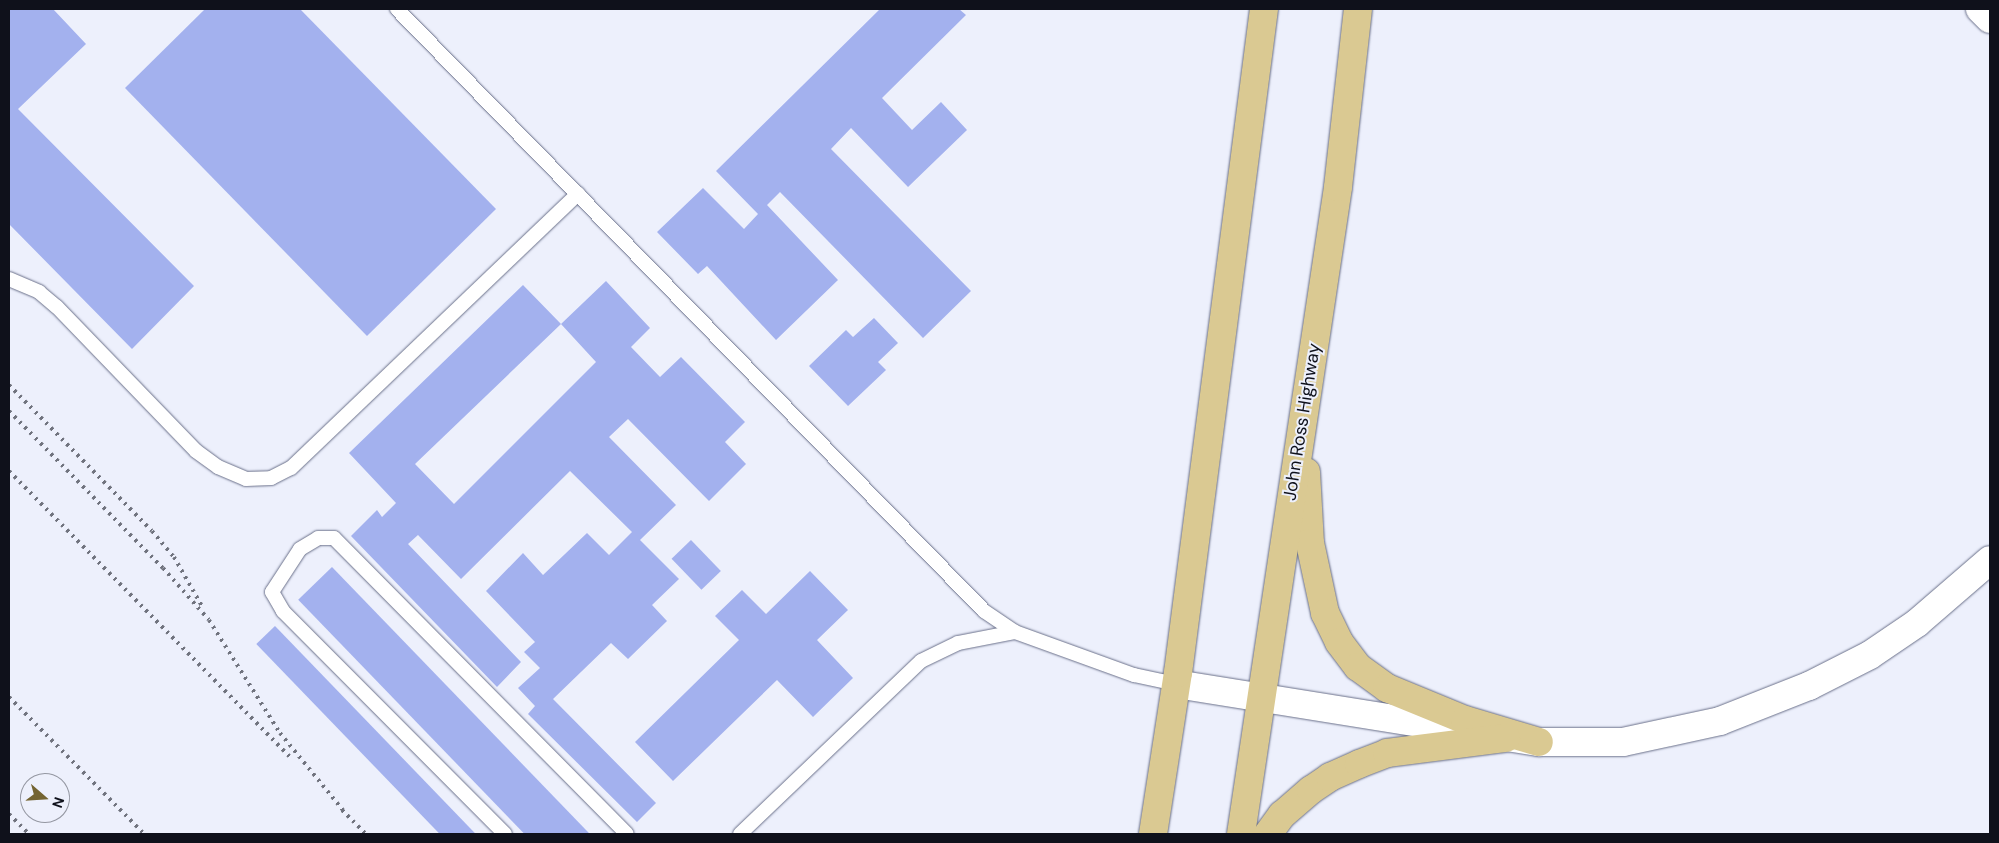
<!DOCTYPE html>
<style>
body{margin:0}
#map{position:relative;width:1999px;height:843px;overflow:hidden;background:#edf0fc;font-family:"DM Sans",sans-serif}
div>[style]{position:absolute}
.building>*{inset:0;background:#a3b1ee;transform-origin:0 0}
.roads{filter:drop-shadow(0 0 1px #6a708a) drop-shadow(0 0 1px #6a708a)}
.service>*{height:14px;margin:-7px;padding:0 7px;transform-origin:7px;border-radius:7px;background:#fff}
.minor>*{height:28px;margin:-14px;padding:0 14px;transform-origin:14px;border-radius:14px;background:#fff}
.tertiary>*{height:28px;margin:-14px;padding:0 14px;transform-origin:14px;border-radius:14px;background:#fff}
.primary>*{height:28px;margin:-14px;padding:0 14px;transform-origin:14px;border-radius:14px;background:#dac992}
.rail>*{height:4px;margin-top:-2px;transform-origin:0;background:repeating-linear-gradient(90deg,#70737e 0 2.5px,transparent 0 7.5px)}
span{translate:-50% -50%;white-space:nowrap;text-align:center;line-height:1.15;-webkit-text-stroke:4px #edf0fc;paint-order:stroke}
.street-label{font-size:18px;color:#0f111b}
.frame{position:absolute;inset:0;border:10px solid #0f111b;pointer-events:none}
.north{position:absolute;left:20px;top:773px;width:50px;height:50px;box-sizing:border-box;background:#edf0fc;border:1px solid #9497a2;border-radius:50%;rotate:109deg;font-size:14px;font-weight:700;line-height:20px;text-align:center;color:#0f111b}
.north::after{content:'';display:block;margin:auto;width:18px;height:22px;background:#746432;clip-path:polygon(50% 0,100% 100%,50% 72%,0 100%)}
</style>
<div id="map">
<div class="building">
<div style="clip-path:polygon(9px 9px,53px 9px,86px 44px,18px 109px,194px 286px,132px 349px,9px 224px)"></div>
<div style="clip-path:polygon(205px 9px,300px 9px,496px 209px,367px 336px,125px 88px)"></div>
<div style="clip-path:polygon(880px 9px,959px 9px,966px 15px,882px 98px,912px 130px,941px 102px,967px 130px,908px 187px,851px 128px,831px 149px,971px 291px,923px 338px,780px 192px,767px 205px,838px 280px,776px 340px,707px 266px,698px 274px,657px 232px,703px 188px,744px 229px,758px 214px,716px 171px)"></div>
<div style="clip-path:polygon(606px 281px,650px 328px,631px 347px,660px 377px,681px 357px,745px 422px,725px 442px,746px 464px,709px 501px,628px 419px,609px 437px,676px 505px,640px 540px,679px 579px,652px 605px,667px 621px,628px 659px,611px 643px,553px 699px,656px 803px,637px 822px,528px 714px,535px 706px,518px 688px,540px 668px,524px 652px,535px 642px,486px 591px,523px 553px,543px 575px,587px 533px,609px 555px,632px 532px,570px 471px,461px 579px,418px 535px,408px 544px,521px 662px,497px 687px,351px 536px,377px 510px,382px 517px,396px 503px,349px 453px,523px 285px,561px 324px,415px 464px,454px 504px,596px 362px,561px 324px)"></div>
<div style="clip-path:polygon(874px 318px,898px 343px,878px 362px,886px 370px,848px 406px,809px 366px,846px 330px,853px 337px)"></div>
<div style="left:691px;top:540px;width:43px;height:27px;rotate:46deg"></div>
<div style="left:332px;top:567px;width:374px;height:47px;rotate:46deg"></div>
<div style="clip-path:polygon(810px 571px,848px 610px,817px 640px,853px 678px,813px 717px,777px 680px,673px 781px,635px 742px,739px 640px,715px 616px,742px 590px,766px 614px)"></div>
<div style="left:275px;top:626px;width:289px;height:26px;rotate:46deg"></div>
</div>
<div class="roads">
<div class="service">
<div style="left:397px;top:9px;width:841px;rotate:45.72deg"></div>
<div style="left:984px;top:611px;width:37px;rotate:34deg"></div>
<div style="left:1015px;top:632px;width:127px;rotate:19.9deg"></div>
<div style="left:1134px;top:675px;width:43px;rotate:12.1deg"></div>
<div style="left:9px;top:279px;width:33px;rotate:23deg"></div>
<div style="left:39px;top:292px;width:23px;rotate:40deg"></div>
<div style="left:57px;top:307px;width:200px;rotate:46deg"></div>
<div style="left:196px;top:451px;width:27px;rotate:36deg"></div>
<div style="left:218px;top:467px;width:30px;rotate:23deg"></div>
<div style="left:246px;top:479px;width:25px;rotate:-2deg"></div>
<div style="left:271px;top:478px;width:22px;rotate:-27deg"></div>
<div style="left:291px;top:468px;width:397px;rotate:-43.7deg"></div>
<div style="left:505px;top:834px;width:315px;rotate:-134.9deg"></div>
<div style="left:283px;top:611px;width:22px;rotate:-120deg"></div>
<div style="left:272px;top:592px;width:51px;rotate:-56.9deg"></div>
<div style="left:300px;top:549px;width:21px;rotate:-31deg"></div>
<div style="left:318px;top:538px;width:16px"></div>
<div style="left:334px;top:538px;width:416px;rotate:45.3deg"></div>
<div style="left:740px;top:834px;width:250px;rotate:-43.7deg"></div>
<div style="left:921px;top:661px;width:41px;rotate:-25.9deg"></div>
<div style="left:958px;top:643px;width:58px;rotate:-10.9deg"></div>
</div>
<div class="minor">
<div style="left:1176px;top:684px;width:368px;rotate:9.1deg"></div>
<div style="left:1539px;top:742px;width:84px"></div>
<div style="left:1623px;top:742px;width:99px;rotate:-12.2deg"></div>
<div style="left:1720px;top:721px;width:96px;rotate:-21.5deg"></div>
<div style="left:1809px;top:686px;width:68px;rotate:-26.9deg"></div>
<div style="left:1870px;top:655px;width:57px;rotate:-34.2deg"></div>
<div style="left:1917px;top:623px;width:96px;rotate:-40.8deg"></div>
</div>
<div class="tertiary">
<div style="left:1980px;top:9px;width:14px;rotate:45deg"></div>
</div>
<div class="primary">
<div style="left:1306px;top:472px;width:71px;rotate:86.8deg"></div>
<div style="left:1310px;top:543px;width:72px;rotate:77.9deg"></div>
<div style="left:1325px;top:613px;width:32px;rotate:64deg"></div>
<div style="left:1339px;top:642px;width:31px;rotate:53deg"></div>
<div style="left:1358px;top:667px;width:36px;rotate:36deg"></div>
<div style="left:1387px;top:688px;width:84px;rotate:22.3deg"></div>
<div style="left:1465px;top:720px;width:77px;rotate:16.6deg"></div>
<div style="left:1153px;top:834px;width:163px;rotate:-81.2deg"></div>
<div style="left:1178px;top:673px;width:670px;rotate:-82.62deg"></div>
<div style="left:1241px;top:834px;width:654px;rotate:-81.47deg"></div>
<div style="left:1338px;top:187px;width:179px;rotate:-83.6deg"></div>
<div style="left:1268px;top:834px;width:24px;rotate:-54deg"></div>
<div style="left:1282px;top:815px;width:38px;rotate:-41deg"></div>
<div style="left:1311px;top:790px;width:23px;rotate:-34deg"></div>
<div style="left:1330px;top:777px;width:32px;rotate:-24deg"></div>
<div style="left:1359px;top:764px;width:30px;rotate:-21deg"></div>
<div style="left:1387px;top:753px;width:120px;rotate:-7.2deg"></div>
</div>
</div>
<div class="rail">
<div style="left:9px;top:385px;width:204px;rotate:45.6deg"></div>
<div style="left:152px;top:531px;width:34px;rotate:50deg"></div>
<div style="left:174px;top:557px;width:56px;rotate:60.3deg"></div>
<div style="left:9px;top:411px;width:220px;rotate:45.6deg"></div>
<div style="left:163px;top:568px;width:69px;rotate:48.5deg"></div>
<div style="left:209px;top:620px;width:133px;rotate:57.9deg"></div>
<div style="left:280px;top:733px;width:104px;rotate:50.8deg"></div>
<div style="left:9px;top:471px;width:402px;rotate:45.5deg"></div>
<div style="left:9px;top:697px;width:192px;rotate:45.4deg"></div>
<div style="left:342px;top:810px;width:34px;rotate:45deg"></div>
<div style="left:9px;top:814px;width:28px;rotate:45deg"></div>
</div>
<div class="street-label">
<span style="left:1302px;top:422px;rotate:-81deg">John Ross Highway</span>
</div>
<div class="frame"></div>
<div class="north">N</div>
</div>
